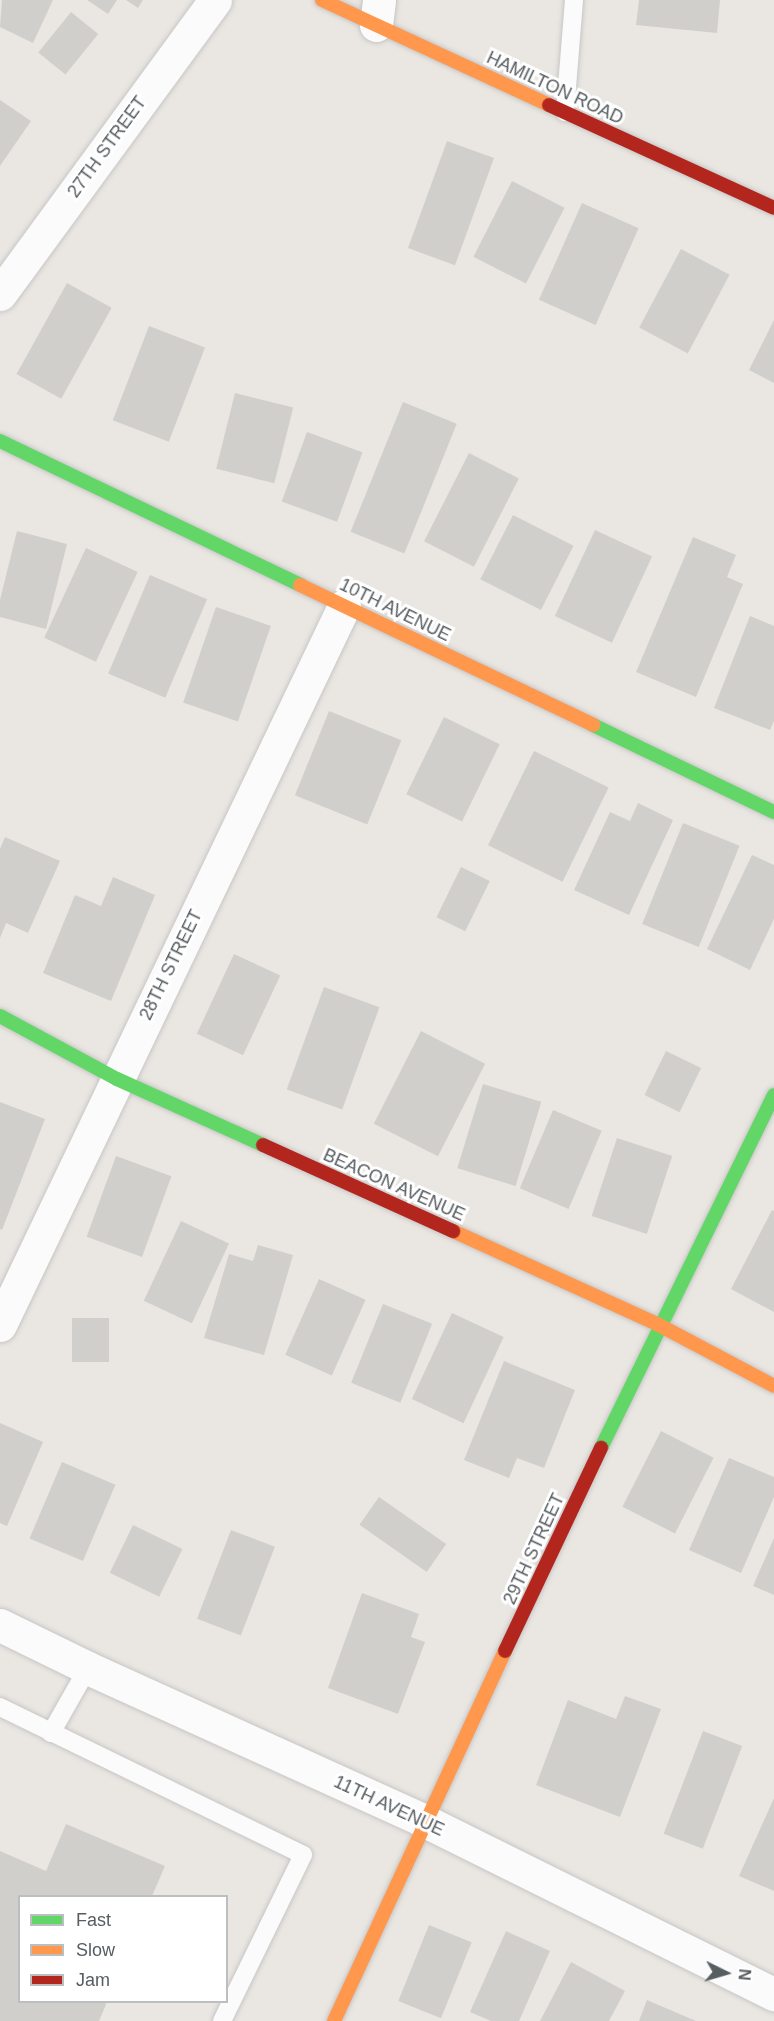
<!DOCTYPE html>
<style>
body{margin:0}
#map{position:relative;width:774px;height:2021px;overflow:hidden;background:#eae7e2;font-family:Helvetica,sans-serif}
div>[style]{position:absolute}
.building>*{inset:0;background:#d1cfcc;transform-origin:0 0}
.roads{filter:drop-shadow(0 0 2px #c7c6c6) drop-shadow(0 0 2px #c7c6c6)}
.lane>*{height:18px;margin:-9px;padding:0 9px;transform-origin:9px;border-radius:9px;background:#fcfbfb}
.street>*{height:33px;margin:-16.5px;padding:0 16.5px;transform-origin:16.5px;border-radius:16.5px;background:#fcfbfb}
.fast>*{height:14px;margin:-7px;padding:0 7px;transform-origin:7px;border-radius:7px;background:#63d668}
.slow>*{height:14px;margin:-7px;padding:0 7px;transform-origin:7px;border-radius:7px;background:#ff974d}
.jam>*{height:14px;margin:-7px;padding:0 7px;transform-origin:7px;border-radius:7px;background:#b3261e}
span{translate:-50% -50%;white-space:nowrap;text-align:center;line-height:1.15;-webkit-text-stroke:6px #fff;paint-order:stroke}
.street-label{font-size:18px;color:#575d61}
.legend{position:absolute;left:18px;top:1895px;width:210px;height:108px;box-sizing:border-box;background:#fff;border:2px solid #bcbec0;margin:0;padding:8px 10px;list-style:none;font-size:18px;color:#575d61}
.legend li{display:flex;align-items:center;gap:12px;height:30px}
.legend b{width:30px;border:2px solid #bcbec0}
.north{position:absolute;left:696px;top:1943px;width:60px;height:60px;-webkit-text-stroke:4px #fff;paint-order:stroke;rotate:95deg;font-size:16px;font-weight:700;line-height:24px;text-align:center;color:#575d61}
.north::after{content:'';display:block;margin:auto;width:21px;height:27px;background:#575d61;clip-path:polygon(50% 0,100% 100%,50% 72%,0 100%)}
</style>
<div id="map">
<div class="building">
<div style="clip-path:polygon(2px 0,53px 0,33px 43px,0 27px)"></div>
<div style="clip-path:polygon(87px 0,117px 0,108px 14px)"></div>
<div style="clip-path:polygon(126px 0,143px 0,138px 8px)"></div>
<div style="clip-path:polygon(639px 0,720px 0,717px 33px,636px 25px)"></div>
<div style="left:71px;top:12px;width:35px;height:52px;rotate:39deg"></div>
<div style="clip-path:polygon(0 100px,31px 121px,0 166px)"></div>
<div style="left:447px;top:141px;width:50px;height:114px;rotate:20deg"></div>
<div style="left:512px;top:181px;width:59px;height:85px;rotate:27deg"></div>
<div style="left:582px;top:203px;width:62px;height:106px;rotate:24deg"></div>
<div style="left:681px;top:249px;width:55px;height:89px;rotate:28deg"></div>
<div style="left:67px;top:283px;width:51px;height:104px;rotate:29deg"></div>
<div style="clip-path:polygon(774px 320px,774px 383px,749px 370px)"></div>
<div style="left:149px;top:326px;width:60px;height:101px;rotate:21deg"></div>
<div style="left:235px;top:393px;width:60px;height:78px;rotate:14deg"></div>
<div style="left:403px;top:402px;width:58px;height:140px;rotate:22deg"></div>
<div style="left:307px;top:432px;width:59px;height:74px;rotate:20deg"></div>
<div style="left:469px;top:453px;width:56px;height:99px;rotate:27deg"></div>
<div style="left:513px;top:515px;width:68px;height:72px;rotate:27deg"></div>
<div style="left:595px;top:530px;width:63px;height:95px;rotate:25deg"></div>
<div style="clip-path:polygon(17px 531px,67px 544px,46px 629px,0 617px,0 600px)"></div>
<div style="clip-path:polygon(693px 537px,736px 555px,727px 577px,743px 584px,696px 697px,636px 672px)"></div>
<div style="left:86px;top:548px;width:57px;height:99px;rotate:25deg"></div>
<div style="left:150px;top:575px;width:62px;height:107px;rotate:23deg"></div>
<div style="left:216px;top:607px;width:58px;height:101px;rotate:19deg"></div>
<div style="clip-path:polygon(750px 616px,774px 626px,774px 721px,770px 730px,714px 708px)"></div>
<div style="left:329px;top:711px;width:78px;height:91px;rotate:22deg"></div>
<div style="left:444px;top:717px;width:62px;height:86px;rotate:26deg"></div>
<div style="left:534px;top:751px;width:83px;height:105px;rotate:26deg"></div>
<div style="clip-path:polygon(638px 803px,673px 820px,629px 915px,574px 890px,610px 812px,630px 821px)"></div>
<div style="left:683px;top:823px;width:61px;height:109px;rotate:22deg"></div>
<div style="clip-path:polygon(5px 837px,60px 861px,28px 933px,6px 923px,0 938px,0 849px)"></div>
<div style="clip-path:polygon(752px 855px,774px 865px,774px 919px,750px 970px,707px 949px)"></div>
<div style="left:461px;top:867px;width:32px;height:56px;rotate:26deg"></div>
<div style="clip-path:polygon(113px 877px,155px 895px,111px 1001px,43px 973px,75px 895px,101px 906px)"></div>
<div style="left:234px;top:954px;width:51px;height:88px;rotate:25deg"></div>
<div style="left:324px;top:987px;width:59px;height:109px;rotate:20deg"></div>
<div style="left:421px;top:1031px;width:72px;height:104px;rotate:27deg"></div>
<div style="left:666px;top:1051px;width:39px;height:49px;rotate:26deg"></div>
<div style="left:483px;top:1084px;width:61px;height:88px;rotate:17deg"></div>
<div style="clip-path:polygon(0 1102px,45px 1119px,2px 1230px,0 1229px)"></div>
<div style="left:553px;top:1110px;width:53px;height:85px;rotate:23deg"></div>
<div style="left:617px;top:1138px;width:58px;height:82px;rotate:18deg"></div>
<div style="left:116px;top:1156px;width:59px;height:86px;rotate:20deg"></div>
<div style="clip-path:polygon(772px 1210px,774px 1211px,774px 1312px,731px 1289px)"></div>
<div style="left:181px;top:1221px;width:53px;height:88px;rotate:25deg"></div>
<div style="clip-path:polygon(258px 1245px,293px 1255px,264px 1355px,204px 1338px,229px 1254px,253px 1261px)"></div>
<div style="left:319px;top:1279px;width:51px;height:83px;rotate:24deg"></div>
<div style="left:383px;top:1304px;width:53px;height:85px;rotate:22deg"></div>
<div style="left:452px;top:1313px;width:57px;height:95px;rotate:25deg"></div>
<div style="left:72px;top:1318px;width:37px;height:44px"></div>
<div style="clip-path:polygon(504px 1361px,575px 1390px,544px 1468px,517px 1458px,509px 1478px,464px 1460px)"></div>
<div style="clip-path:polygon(0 1423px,43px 1442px,7px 1526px,0 1523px)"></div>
<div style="left:661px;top:1431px;width:59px;height:85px;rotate:27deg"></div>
<div style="clip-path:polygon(729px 1458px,774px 1477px,774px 1497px,741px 1573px,689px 1550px)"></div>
<div style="left:62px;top:1462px;width:58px;height:83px;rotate:23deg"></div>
<div style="left:379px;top:1497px;width:82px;height:34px;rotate:35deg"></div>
<div style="left:133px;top:1525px;width:55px;height:53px;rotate:26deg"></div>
<div style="left:231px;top:1530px;width:47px;height:95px;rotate:21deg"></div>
<div style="clip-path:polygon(774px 1538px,774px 1595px,753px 1586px)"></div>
<div style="clip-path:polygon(362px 1593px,419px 1614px,411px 1637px,425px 1642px,398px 1714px,328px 1688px)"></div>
<div style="clip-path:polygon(625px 1696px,661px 1709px,620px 1817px,536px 1785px,568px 1700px,616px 1719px)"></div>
<div style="left:703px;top:1731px;width:42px;height:110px;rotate:21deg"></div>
<div style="clip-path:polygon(774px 1798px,774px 1891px,739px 1876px)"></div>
<div style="clip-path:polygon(66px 1824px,165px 1866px,152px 1896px,20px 1896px,20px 2002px,107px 2002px,99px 2021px,0 2021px,0 1851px,46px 1871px)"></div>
<div style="left:429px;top:1925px;width:46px;height:82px;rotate:22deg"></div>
<div style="clip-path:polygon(506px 1931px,550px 1951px,519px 2021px,491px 2021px,470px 2012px)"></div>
<div style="clip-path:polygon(571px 1962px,625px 1991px,609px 2021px,540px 2021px)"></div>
<div style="clip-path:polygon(647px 2000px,696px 2021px,639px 2021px)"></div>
</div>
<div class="roads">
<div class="lane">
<div style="left:565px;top:112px;width:112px;rotate:-85.4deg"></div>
<div style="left:0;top:1707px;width:337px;rotate:26deg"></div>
<div style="left:303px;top:1855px;width:185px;rotate:116deg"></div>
<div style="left:51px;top:1733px;width:75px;rotate:-60.4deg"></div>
</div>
<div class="street">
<div style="left:376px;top:25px;width:25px;rotate:-83deg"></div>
<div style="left:0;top:294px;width:364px;rotate:-53.8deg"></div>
<div style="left:0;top:1325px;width:797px;rotate:-64.43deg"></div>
<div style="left:0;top:1625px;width:98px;rotate:26deg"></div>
<div style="left:88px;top:1668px;width:370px;rotate:24.4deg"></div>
<div style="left:425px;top:1821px;width:390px;rotate:26.4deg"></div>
</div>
<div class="fast">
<div style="left:0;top:441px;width:333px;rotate:25.6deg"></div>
<div style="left:593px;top:725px;width:201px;rotate:25.7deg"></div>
<div style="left:0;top:1016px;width:133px;rotate:28.3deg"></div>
<div style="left:117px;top:1079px;width:160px;rotate:24.3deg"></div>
<div style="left:601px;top:1448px;width:393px;rotate:-63.9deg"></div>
</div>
<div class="slow">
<div style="left:322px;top:0;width:250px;rotate:24.8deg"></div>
<div style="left:300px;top:585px;width:325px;rotate:25.5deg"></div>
<div style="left:453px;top:1231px;width:226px;rotate:24.5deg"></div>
<div style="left:659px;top:1325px;width:130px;rotate:27.9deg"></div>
<div style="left:334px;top:2021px;width:408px;rotate:-65.2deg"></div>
</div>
<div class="jam">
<div style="left:549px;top:105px;width:247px;rotate:24.6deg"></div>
<div style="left:263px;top:1145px;width:209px;rotate:24.4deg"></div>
<div style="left:505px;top:1651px;width:225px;rotate:-64.7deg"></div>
</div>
</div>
<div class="street-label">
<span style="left:555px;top:88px;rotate:25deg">HAMILTON ROAD</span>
<span style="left:107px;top:147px;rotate:-54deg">27TH STREET</span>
<span style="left:395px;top:610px;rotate:26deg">10TH AVENUE</span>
<span style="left:171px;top:965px;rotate:-64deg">28TH STREET</span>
<span style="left:394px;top:1185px;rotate:24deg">BEACON AVENUE</span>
<span style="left:534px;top:1549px;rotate:-65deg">29TH STREET</span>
<span style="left:389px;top:1806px;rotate:25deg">11TH AVENUE</span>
</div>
<ul class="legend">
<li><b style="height:8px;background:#63d668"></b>Fast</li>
<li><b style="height:8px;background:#ff974d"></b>Slow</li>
<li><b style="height:8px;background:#b3261e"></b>Jam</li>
</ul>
<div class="north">N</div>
</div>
